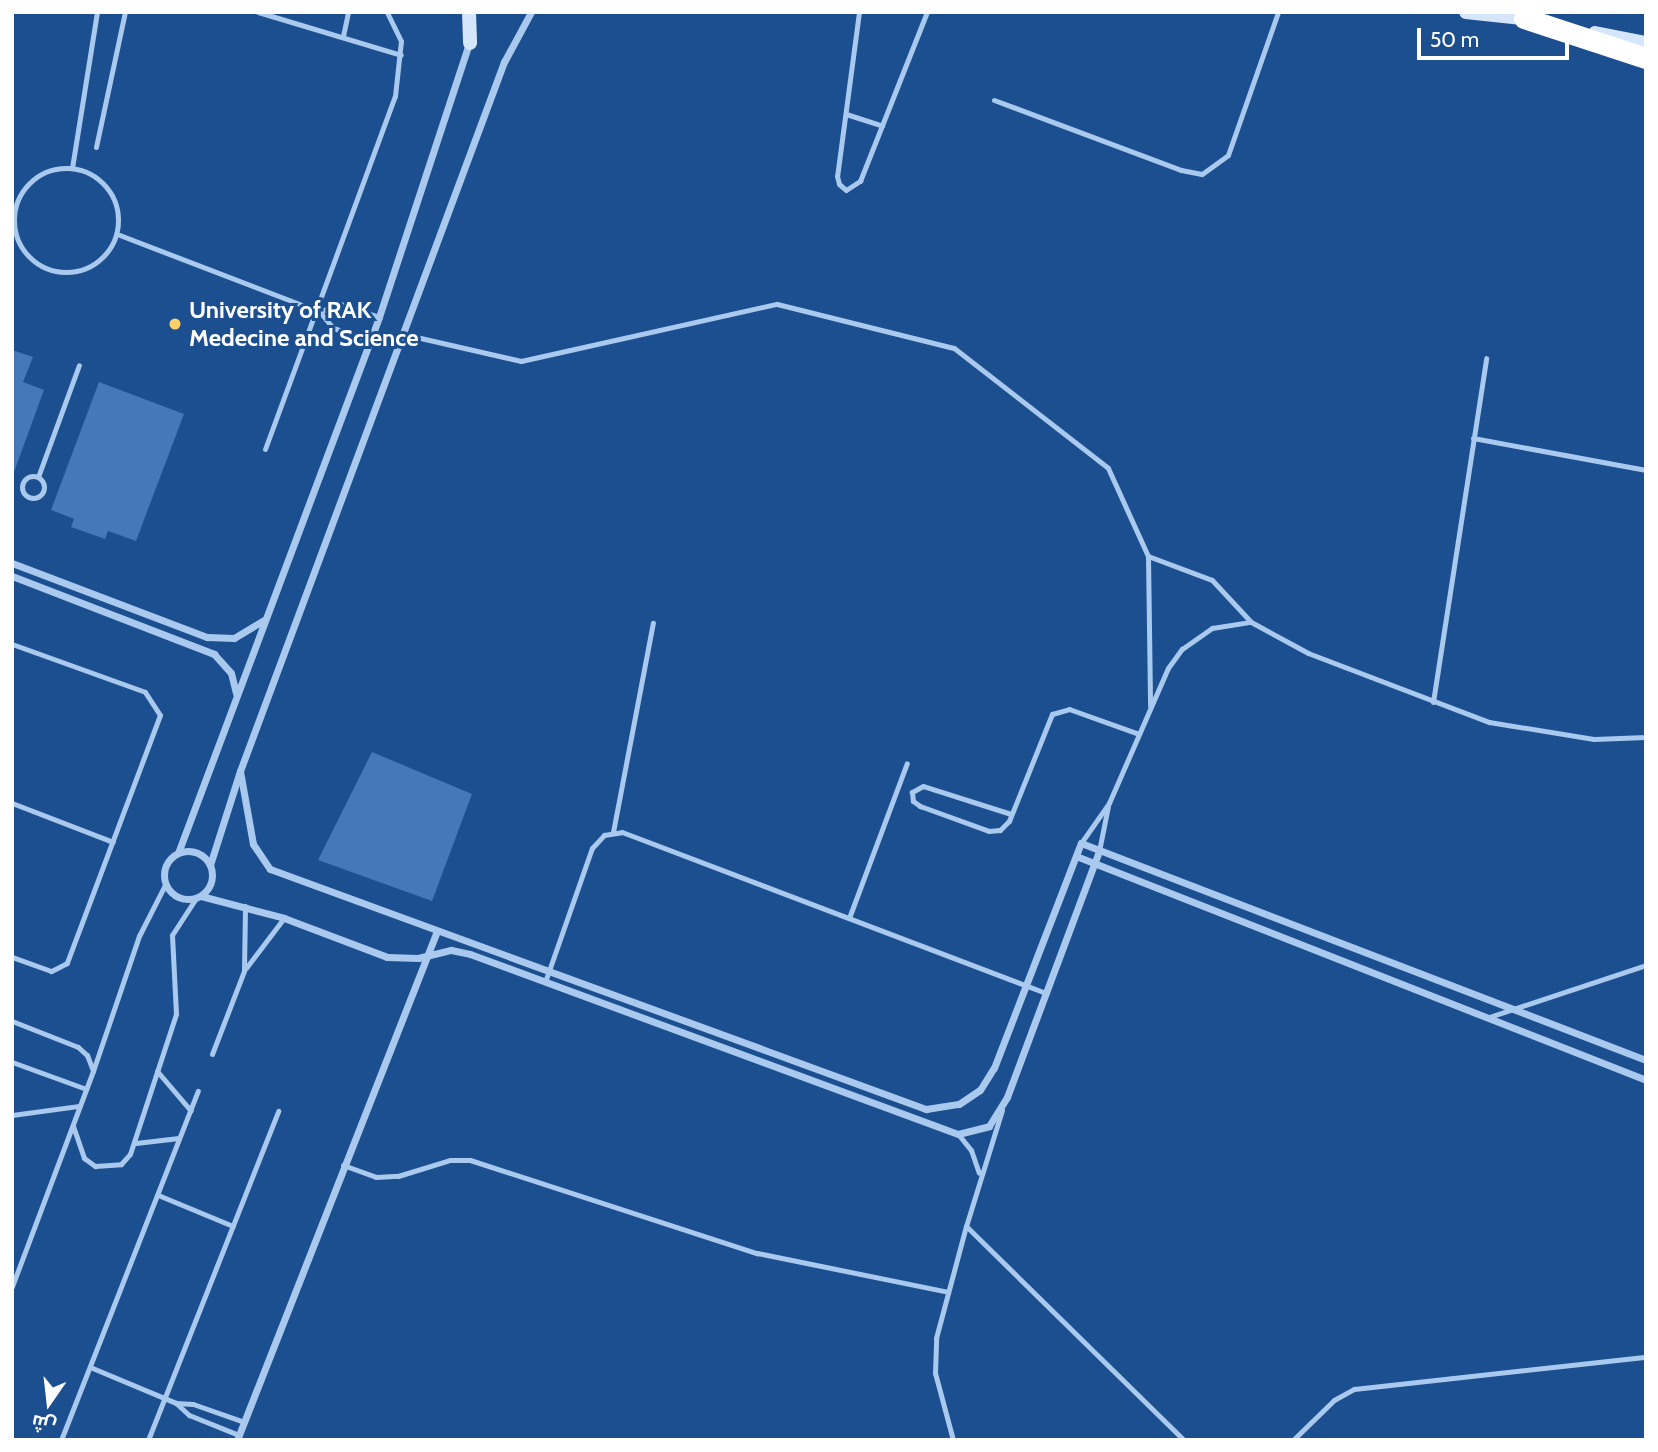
<!DOCTYPE html>
<meta charset="utf-8">
<style>
body{margin:0}
#map{position:relative;width:1658px;height:1452px;overflow:hidden;background:#1b4f8f;font-family:Cabin,Cairo,sans-serif}
div>[style]{position:absolute}
.building>*{inset:0;background:#4478b7}
.lane>*{height:5px;margin:-2.5px;padding:0 2.5px;transform-origin:2.5px;border-radius:2.5px;background:#a9c9ee}
.lane>.ring{margin:-2.5px;padding:0;box-sizing:content-box;background:none;border:5px solid #a9c9ee;border-radius:50%}
.street>*{height:7px;margin:-3.5px;padding:0 3.5px;transform-origin:3.5px;border-radius:3.5px;background:#a9c9ee}
.street>.ring{margin:-3.5px;padding:0;box-sizing:content-box;background:none;border:7px solid #a9c9ee;border-radius:50%}
.secondary>*{height:14px;margin:-7px;padding:0 7px;transform-origin:7px;border-radius:7px;background:#d6e6fa}
.highway>*{height:21px;margin:-10.5px;padding:0 10.5px;transform-origin:10.5px;border-radius:10.5px;background:#fff}
.dots>*{width:19px;height:19px;translate:-50% -50%;box-sizing:border-box;border:4px solid #1b4f8f;border-radius:50%}
span{translate:-50% -50%;white-space:nowrap;text-align:center;line-height:1.15;-webkit-text-stroke:6px #1b4f8f;paint-order:stroke}
.poi-label{font-size:24px;color:#fff;font-weight:700}
.left{translate:0 -50%;text-align:left}
.frame{position:absolute;inset:0;border:14px solid #fff;pointer-events:none}
.north{position:absolute;left:14px;top:1368px;width:70px;height:70px;-webkit-text-stroke:5px #1b4f8f;paint-order:stroke;rotate:194deg;font-size:19px;font-weight:700;line-height:28px;text-align:center;color:#fff}
.north::after{content:'';display:block;margin:auto;width:24px;height:32px;background:#fff;clip-path:polygon(50% 0,100% 100%,50% 72%,0 100%)}
.scale{position:absolute;left:1417px;top:28px;width:152px;height:32px;box-sizing:border-box;border:4px solid #fff;border-top:0;padding-left:9px;font-size:21px;line-height:24px;white-space:nowrap;color:#fff;-webkit-text-stroke:5px #1b4f8f;paint-order:stroke}
</style>
<div id="map">
<div class="building">
<div style="clip-path:polygon(12px 350px,33px 357px,23px 382px,44px 390px,14px 472px)"></div>
<div style="clip-path:polygon(99px 382px,184px 414px,136px 541px,108px 531px,105px 539px,71px 527px,74px 519px,51px 510px)"></div>
<div style="clip-path:polygon(372px 752px,472px 794px,432px 901px,318px 860px)"></div>
</div>
<div class="lane">
<div style="left:258px;top:12px;width:149px;rotate:16.7deg"></div>
<div style="left:859px;top:12px;width:165px;rotate:97.6deg"></div>
<div style="left:837px;top:176px;width:8px;rotate:76deg"></div>
<div style="left:839px;top:184px;width:9px;rotate:41deg"></div>
<div style="left:846px;top:190px;width:17px;rotate:-33deg"></div>
<div style="left:860px;top:181px;width:182px;rotate:-68.4deg"></div>
<div style="left:343px;top:36px;width:25px;rotate:-78deg"></div>
<div style="left:994px;top:100px;width:200px;rotate:20.5deg"></div>
<div style="left:1181px;top:170px;width:21px;rotate:11deg"></div>
<div style="left:1202px;top:174px;width:32px;rotate:-36deg"></div>
<div style="left:1228px;top:155px;width:151px;rotate:-70.7deg"></div>
<div style="left:846px;top:114px;width:38px;rotate:18deg"></div>
<div style="left:96px;top:147px;width:138px;rotate:-77.9deg"></div>
<div class="ring" style="left:14px;top:168px;width:99px;height:99px"></div>
<div style="left:72px;top:168px;width:158px;rotate:-80.9deg"></div>
<div style="left:117px;top:234px;width:217px;rotate:21deg"></div>
<div style="left:320px;top:312px;width:21px;rotate:51deg"></div>
<div style="left:333px;top:328px;width:40px;rotate:18deg"></div>
<div style="left:320px;top:312px;width:20px;rotate:-27deg"></div>
<div style="left:338px;top:303px;width:43px;rotate:18.9deg"></div>
<div style="left:403px;top:334px;width:121px;rotate:12.9deg"></div>
<div style="left:521px;top:361px;width:262px;rotate:-12.6deg"></div>
<div style="left:777px;top:304px;width:182px;rotate:14deg"></div>
<div style="left:954px;top:348px;width:195px;rotate:37.9deg"></div>
<div style="left:1108px;top:468px;width:97px;rotate:65.6deg"></div>
<div style="left:1148px;top:556px;width:68px;rotate:20.6deg"></div>
<div style="left:1212px;top:580px;width:57px;rotate:47.1deg"></div>
<div style="left:1473px;top:438px;width:176px;rotate:10.5deg"></div>
<div style="left:265px;top:449px;width:376px;rotate:-69.8deg"></div>
<div style="left:395px;top:96px;width:55px;rotate:-83.8deg"></div>
<div style="left:401px;top:41px;width:32px;rotate:-116deg"></div>
<div class="ring" style="left:22px;top:476px;width:17px;height:17px"></div>
<div style="left:38px;top:477px;width:119px;rotate:-69.9deg"></div>
<div style="left:1148px;top:556px;width:150px;rotate:89.2deg"></div>
<div style="left:12px;top:644px;width:141px;rotate:19.8deg"></div>
<div style="left:145px;top:692px;width:27px;rotate:57deg"></div>
<div style="left:160px;top:715px;width:265px;rotate:110.6deg"></div>
<div style="left:67px;top:963px;width:18px;rotate:153deg"></div>
<div style="left:51px;top:971px;width:41px;rotate:-160.3deg"></div>
<div style="left:1433px;top:702px;width:348px;rotate:-81.2deg"></div>
<div style="left:12px;top:803px;width:108px;rotate:21.1deg"></div>
<div style="left:1011px;top:814px;width:92px;rotate:-162.3deg"></div>
<div style="left:923px;top:786px;width:13px;rotate:151deg"></div>
<div style="left:912px;top:792px;width:9px;rotate:84deg"></div>
<div style="left:913px;top:801px;width:9px;rotate:36deg"></div>
<div style="left:920px;top:806px;width:73px;rotate:19.9deg"></div>
<div style="left:989px;top:831px;width:11px;rotate:-5deg"></div>
<div style="left:1000px;top:830px;width:13px;rotate:-45deg"></div>
<div style="left:1009px;top:821px;width:115px;rotate:-68.1deg"></div>
<div style="left:1052px;top:714px;width:18px;rotate:-16deg"></div>
<div style="left:1069px;top:709px;width:74px;rotate:19.7deg"></div>
<div style="left:613px;top:832px;width:213px;rotate:-79.2deg"></div>
<div style="left:1081px;top:843px;width:49px;rotate:-55deg"></div>
<div style="left:1109px;top:803px;width:147px;rotate:-66.4deg"></div>
<div style="left:1168px;top:668px;width:24px;rotate:-54deg"></div>
<div style="left:1182px;top:649px;width:37px;rotate:-35deg"></div>
<div style="left:1212px;top:628px;width:39px;rotate:-9deg"></div>
<div style="left:1251px;top:622px;width:65px;rotate:28.5deg"></div>
<div style="left:1308px;top:653px;width:194px;rotate:20.9deg"></div>
<div style="left:1489px;top:722px;width:106px;rotate:9.2deg"></div>
<div style="left:1594px;top:739px;width:52px;rotate:-2.2deg"></div>
<div style="left:1099px;top:851px;width:46px;rotate:-78.7deg"></div>
<div style="left:849px;top:918px;width:165px;rotate:-69.5deg"></div>
<div style="left:246px;top:968px;width:63px;rotate:-52.8deg"></div>
<div style="left:545px;top:982px;width:142px;rotate:-70.7deg"></div>
<div style="left:592px;top:848px;width:18px;rotate:-47deg"></div>
<div style="left:604px;top:835px;width:18px;rotate:-9deg"></div>
<div style="left:622px;top:832px;width:454px;rotate:20.8deg"></div>
<div style="left:1486px;top:1018px;width:169px;rotate:-18.3deg"></div>
<div style="left:12px;top:1021px;width:71px;rotate:21.5deg"></div>
<div style="left:78px;top:1047px;width:12px;rotate:42deg"></div>
<div style="left:87px;top:1055px;width:17px;rotate:69deg"></div>
<div style="left:93px;top:1071px;width:231px;rotate:110.6deg"></div>
<div style="left:212px;top:1054px;width:89px;rotate:-68.9deg"></div>
<div style="left:244px;top:971px;width:65px;rotate:-89.1deg"></div>
<div style="left:12px;top:1062px;width:79px;rotate:20deg"></div>
<div style="left:93px;top:1071px;width:143px;rotate:-71.2deg"></div>
<div style="left:139px;top:936px;width:59px;rotate:-63deg"></div>
<div style="left:157px;top:1071px;width:52px;rotate:49.6deg"></div>
<div style="left:1002px;top:1110px;width:121px;rotate:107.2deg"></div>
<div style="left:966px;top:1226px;width:305px;rotate:44.5deg"></div>
<div style="left:12px;top:1115px;width:68px;rotate:-7.7deg"></div>
<div style="left:73px;top:1126px;width:34px;rotate:71deg"></div>
<div style="left:84px;top:1158px;width:14px;rotate:36deg"></div>
<div style="left:95px;top:1166px;width:26px;rotate:-4deg"></div>
<div style="left:121px;top:1164px;width:13px;rotate:-48deg"></div>
<div style="left:130px;top:1154px;width:147px;rotate:-71.8deg"></div>
<div style="left:176px;top:1014px;width:79px;rotate:-92.9deg"></div>
<div style="left:172px;top:935px;width:44px;rotate:-57deg"></div>
<div style="left:958px;top:1134px;width:21px;rotate:51deg"></div>
<div style="left:971px;top:1150px;width:24px;rotate:71deg"></div>
<div style="left:136px;top:1143px;width:43px;rotate:-6.6deg"></div>
<div style="left:343px;top:1165px;width:35px;rotate:20deg"></div>
<div style="left:376px;top:1177px;width:22px;rotate:-3deg"></div>
<div style="left:398px;top:1176px;width:54px;rotate:-17.1deg"></div>
<div style="left:450px;top:1160px;width:20px"></div>
<div style="left:470px;top:1160px;width:302px;rotate:18deg"></div>
<div style="left:757px;top:1253px;width:195px;rotate:11.5deg"></div>
<div style="left:158px;top:1195px;width:81px;rotate:22.5deg"></div>
<div style="left:90px;top:1367px;width:93px;rotate:22.7deg"></div>
<div style="left:176px;top:1403px;width:17px;rotate:3deg"></div>
<div style="left:193px;top:1404px;width:54px;rotate:19.4deg"></div>
<div style="left:176px;top:1403px;width:18px;rotate:43deg"></div>
<div style="left:189px;top:1415px;width:54px;rotate:21.8deg"></div>
<div style="left:61px;top:1440px;width:375px;rotate:-68.6deg"></div>
<div style="left:148px;top:1440px;width:354px;rotate:-68.4deg"></div>
<div style="left:953px;top:1440px;width:69px;rotate:-105deg"></div>
<div style="left:935px;top:1373px;width:35px;rotate:-88deg"></div>
<div style="left:936px;top:1338px;width:116px;rotate:-75deg"></div>
<div style="left:1293px;top:1440px;width:57px;rotate:-44.3deg"></div>
<div style="left:1334px;top:1400px;width:23px;rotate:-29deg"></div>
<div style="left:1354px;top:1389px;width:294px;rotate:-6.3deg"></div>
</div>
<div class="street">
<div style="left:12px;top:563px;width:209px;rotate:20.8deg"></div>
<div style="left:207px;top:637px;width:27px;rotate:2deg"></div>
<div style="left:234px;top:638px;width:35px;rotate:-31deg"></div>
<div style="left:12px;top:576px;width:217px;rotate:21.1deg"></div>
<div style="left:214px;top:654px;width:25px;rotate:48deg"></div>
<div style="left:231px;top:673px;width:21px;rotate:76deg"></div>
<div style="left:240px;top:771px;width:74px;rotate:79.9deg"></div>
<div style="left:253px;top:844px;width:30px;rotate:56deg"></div>
<div style="left:270px;top:869px;width:699px;rotate:20.1deg"></div>
<div style="left:926px;top:1109px;width:33px;rotate:-9deg"></div>
<div style="left:959px;top:1104px;width:25px;rotate:-34deg"></div>
<div style="left:980px;top:1090px;width:26px;rotate:-58deg"></div>
<div style="left:994px;top:1068px;width:241px;rotate:-68.9deg"></div>
<div style="left:1081px;top:843px;width:605px;rotate:21.01deg"></div>
<div class="ring" style="left:164px;top:851px;width:41px;height:41px"></div>
<div style="left:178px;top:853px;width:572px;rotate:-69.44deg"></div>
<div style="left:379px;top:317px;width:291px;rotate:-71.8deg"></div>
<div style="left:1076px;top:856px;width:612px;rotate:21.45deg"></div>
<div style="left:210px;top:865px;width:99px;rotate:-72.3deg"></div>
<div style="left:240px;top:771px;width:757px;rotate:-69.58deg"></div>
<div style="left:504px;top:62px;width:57px;rotate:-61.6deg"></div>
<div style="left:201px;top:896px;width:86px;rotate:14.8deg"></div>
<div style="left:284px;top:918px;width:110px;rotate:20.7deg"></div>
<div style="left:387px;top:957px;width:31px;rotate:2deg"></div>
<div style="left:418px;top:958px;width:34px;rotate:-14deg"></div>
<div style="left:451px;top:950px;width:19px;rotate:12deg"></div>
<div style="left:470px;top:954px;width:520px;rotate:20.25deg"></div>
<div style="left:958px;top:1134px;width:32px;rotate:-14deg"></div>
<div style="left:989px;top:1126px;width:34px;rotate:-58deg"></div>
<div style="left:1007px;top:1097px;width:263px;rotate:-69.5deg"></div>
<div style="left:237px;top:1440px;width:547px;rotate:-68.55deg"></div>
</div>
<div class="secondary">
<div style="left:469px;top:12px;width:31px;rotate:88deg"></div>
<div style="left:1466px;top:12px;width:65px;rotate:6.1deg"></div>
<div style="left:1595px;top:33px;width:52px;rotate:11.1deg"></div>
</div>
<div class="highway">
<div style="left:1524px;top:18px;width:128px;rotate:18.2deg"></div>
</div>
<div class="dots">
<div style="left:175px;top:324px;background:#ffd166"></div>
</div>
<div class="poi-label">
<span class="left" style="left:189px;top:324px">University of RAK<br>Medecine and Science</span>
</div>
<div class="frame"></div>
<div class="north">ش</div>
<div class="scale">50 m</div>
</div>
